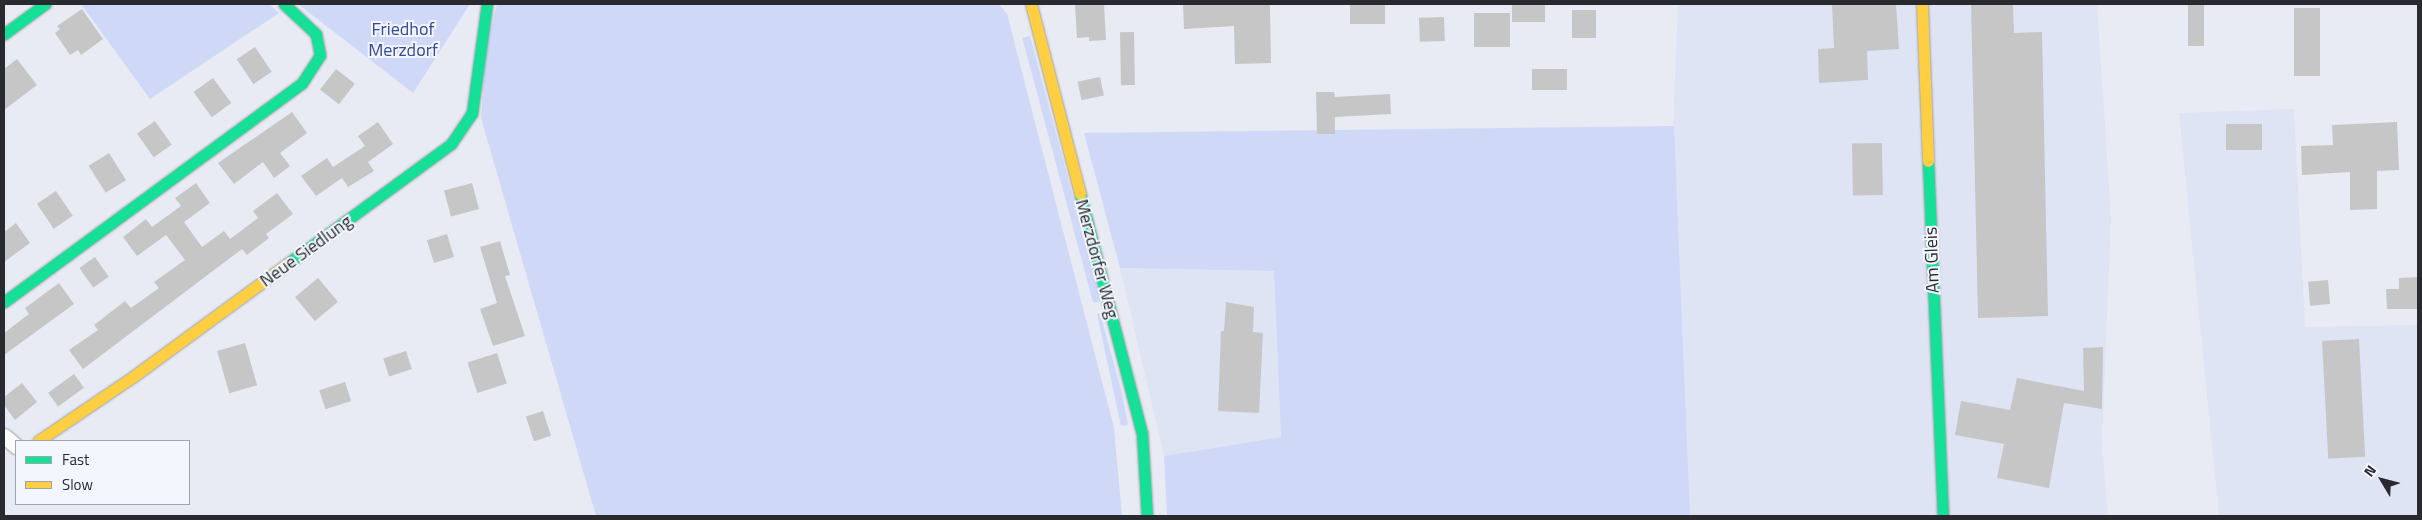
<!DOCTYPE html>
<style>
body{margin:0}
#map{position:relative;width:2422px;height:520px;overflow:hidden;background:#e8ebf3;font-family:"Titillium Web",sans-serif}
div>[style]{position:absolute}
.built>*{inset:0;background:#dfe4f5}
.green>*{inset:0;background:#cfd9f7;transform-origin:0 0}
.building>*{inset:0;background:#c6c6c7;transform-origin:0 0}
.roads{filter:drop-shadow(0 0 1px #9fa1a8) drop-shadow(0 0 1px #9fa1a8)}
.street>*{height:15px;margin:-7.5px;padding:0 7.5px;transform-origin:7.5px;border-radius:7.5px;background:#fcfcfd}
.fast>*{height:11px;margin:-5.5px;padding:0 5.5px;transform-origin:5.5px;border-radius:5.5px;background:#16e098}
.slow>*{height:11px;margin:-5.5px;padding:0 5.5px;transform-origin:5.5px;border-radius:5.5px;background:#ffcf43}
span{translate:-50% -50%;white-space:nowrap;text-align:center;line-height:1.15;-webkit-text-stroke:4px #f3f6fc;paint-order:stroke}
.park-label{font-size:18px;color:#374792}
.street-label{font-size:18px;color:#282a30}
.frame{position:absolute;inset:0;border:5px solid #282a30;pointer-events:none}
.legend{position:absolute;left:15px;top:440px;width:175px;height:65px;box-sizing:border-box;background:#f3f6fc;border:1px solid #a2a4aa;margin:0;padding:6px 9px;list-style:none;font-size:15px;color:#282a30}
.legend li{display:flex;align-items:center;gap:10px;height:25px}
.legend b{width:25px;border:1px solid #a2a4aa}
.north{position:absolute;left:2357px;top:455px;width:50px;height:50px;-webkit-text-stroke:4px #f3f6fc;paint-order:stroke;rotate:307deg;font-size:14px;font-weight:700;line-height:20px;text-align:center;color:#282a30}
.north::after{content:'';display:block;margin:auto;width:18px;height:22px;background:#282a30;clip-path:polygon(50% 0,100% 100%,50% 72%,0 100%)}
</style>
<div id="map">
<div class="built">
<div style="clip-path:polygon(1678px 4px,2097px 4px,2111px 218px,2102px 445px,2108px 516px,1657px 516px)"></div>
<div style="clip-path:polygon(2294px 109px,2305px 327px,2418px 325px,2418px 516px,2219px 516px,2179px 113px)"></div>
<div style="clip-path:polygon(1120px 268px,1274px 271px,1281px 437px,1164px 456px)"></div>
</div>
<div class="green">
<div style="clip-path:polygon(81px 4px,269px 4px,279px 13px,150px 99px)"></div>
<div style="clip-path:polygon(298px 4px,470px 4px,413px 93px)"></div>
<div style="clip-path:polygon(497px 4px,999px 4px,1007px 14px,1114px 428px,1122px 516px,596px 516px,481px 118px,486px 48px)"></div>
<div style="left:1030px;top:36px;width:274px;height:8px;rotate:75deg"></div>
<div style="clip-path:polygon(1674px 126px,1690px 516px,1167px 516px,1164px 456px,1281px 437px,1274px 271px,1120px 268px,1084px 133px)"></div>
<div style="clip-path:polygon(1100px 313px,1121px 389px,1128px 425px,1121px 426px,1097px 314px)"></div>
</div>
<div class="building">
<div style="clip-path:polygon(1104px 4px,1106px 40px,1089px 41px,1089px 37px,1077px 38px,1075px 5px)"></div>
<div style="clip-path:polygon(1183px 4px,1270px 4px,1271px 63px,1235px 64px,1234px 26px,1184px 29px)"></div>
<div style="left:1350px;top:4px;width:35px;height:20px"></div>
<div style="left:1512px;top:4px;width:33px;height:18px"></div>
<div style="clip-path:polygon(1896px 4px,1899px 49px,1867px 51px,1868px 80px,1819px 83px,1818px 49px,1834px 48px,1832px 5px)"></div>
<div style="clip-path:polygon(1971px 4px,2013px 4px,2014px 33px,2042px 32px,2048px 316px,1978px 318px)"></div>
<div style="left:2188px;top:4px;width:16px;height:42px"></div>
<div style="left:2294px;top:8px;width:26px;height:68px"></div>
<div style="clip-path:polygon(82px 9px,103px 39px,81px 55px,78px 50px,70px 55px,55px 33px,60px 29px,57px 26px)"></div>
<div style="left:1596px;top:10px;width:28px;height:24px;rotate:90deg"></div>
<div style="left:1510px;top:13px;width:34px;height:36px;rotate:90deg"></div>
<div style="left:1444px;top:17px;width:24px;height:25px;rotate:88deg"></div>
<div style="left:1134px;top:32px;width:53px;height:14px;rotate:89deg"></div>
<div style="left:255px;top:47px;width:30px;height:22px;rotate:56deg"></div>
<div style="clip-path:polygon(17px 59px,37px 85px,4px 110px,4px 69px)"></div>
<div style="left:336px;top:69px;width:24px;height:26px;rotate:38deg"></div>
<div style="left:1532px;top:69px;width:35px;height:21px"></div>
<div style="left:1100px;top:77px;width:19px;height:23px;rotate:78deg"></div>
<div style="left:213px;top:78px;width:31px;height:24px;rotate:54deg"></div>
<div style="clip-path:polygon(1316px 92px,1334px 92px,1335px 97px,1390px 94px,1391px 114px,1335px 117px,1335px 134px,1317px 134px)"></div>
<div style="clip-path:polygon(292px 112px,307px 133px,280px 153px,290px 166px,274px 178px,263px 162px,234px 184px,218px 163px)"></div>
<div style="left:155px;top:121px;width:29px;height:22px;rotate:55deg"></div>
<div style="clip-path:polygon(378px 122px,393px 144px,368px 162px,374px 171px,348px 187px,342px 178px,316px 196px,301px 176px,327px 158px,333px 167px,365px 146px,358px 136px)"></div>
<div style="clip-path:polygon(2397px 122px,2399px 170px,2377px 171px,2377px 209px,2350px 210px,2350px 172px,2302px 175px,2301px 146px,2333px 145px,2332px 125px)"></div>
<div style="left:2226px;top:124px;width:36px;height:26px"></div>
<div style="left:1882px;top:143px;width:52px;height:30px;rotate:89deg"></div>
<div style="left:109px;top:153px;width:32px;height:24px;rotate:58deg"></div>
<div style="clip-path:polygon(196px 183px,210px 203px,184px 222px,202px 247px,224px 231px,230px 239px,258px 218px,253px 211px,277px 193px,293px 214px,266px 234px,269px 238px,247px 255px,242px 249px,83px 369px,69px 350px,98px 330px,94px 325px,125px 301px,131px 308px,159px 288px,154px 282px,185px 260px,166px 235px,137px 256px,123px 237px,146px 219px,152px 227px,181px 206px,175px 198px)"></div>
<div style="left:472px;top:183px;width:27px;height:29px;rotate:75deg"></div>
<div style="left:56px;top:191px;width:30px;height:23px;rotate:56deg"></div>
<div style="clip-path:polygon(16px 223px,30px 243px,4px 262px,4px 232px)"></div>
<div style="left:447px;top:234px;width:24px;height:21px;rotate:73deg"></div>
<div style="clip-path:polygon(500px 241px,510px 275px,505px 276px,525px 336px,493px 346px,480px 309px,497px 303px,480px 247px)"></div>
<div style="left:95px;top:257px;width:24px;height:19px;rotate:55deg"></div>
<div style="clip-path:polygon(2418px 277px,2418px 309px,2387px 309px,2386px 289px,2399px 289px,2399px 278px)"></div>
<div style="left:318px;top:278px;width:31px;height:30px;rotate:50deg"></div>
<div style="left:2328px;top:280px;width:24px;height:20px;rotate:85deg"></div>
<div style="clip-path:polygon(59px 283px,74px 304px,4px 355px,4px 333px,29px 314px,25px 308px)"></div>
<div style="clip-path:polygon(1226px 302px,1254px 307px,1253px 332px,1263px 333px,1259px 413px,1218px 411px,1221px 331px,1224px 331px)"></div>
<div style="left:2359px;top:339px;width:118px;height:37px;rotate:87deg"></div>
<div style="left:245px;top:343px;width:44px;height:29px;rotate:74deg"></div>
<div style="clip-path:polygon(2103px 347px,2102px 409px,2064px 403px,2049px 488px,1997px 478px,2004px 444px,1955px 435px,1961px 401px,2010px 410px,2017px 378px,2084px 391px,2083px 348px)"></div>
<div style="left:406px;top:351px;width:19px;height:24px;rotate:72deg"></div>
<div style="left:497px;top:353px;width:32px;height:31px;rotate:72deg"></div>
<div style="left:74px;top:374px;width:17px;height:32px;rotate:54deg"></div>
<div style="left:345px;top:382px;width:20px;height:27px;rotate:72deg"></div>
<div style="clip-path:polygon(22px 383px,37px 402px,15px 420px,4px 405px,4px 397px)"></div>
<div style="left:543px;top:411px;width:26px;height:18px;rotate:72deg"></div>
</div>
<div class="roads">
<div class="street">
<div style="left:4px;top:436px;width:16px;rotate:40deg"></div>
</div>
<div class="fast">
<div style="left:4px;top:34px;width:51px;rotate:-36.2deg"></div>
<div style="left:1928px;top:161px;width:355px;rotate:87.6deg"></div>
<div style="left:1080px;top:194px;width:247px;rotate:75.5deg"></div>
<div style="left:1142px;top:433px;width:83px;rotate:86.6deg"></div>
<div style="left:287px;top:264px;width:203px;rotate:-36.2deg"></div>
<div style="left:451px;top:144px;width:37px;rotate:-56deg"></div>
<div style="left:472px;top:113px;width:110px;rotate:-82.2deg"></div>
<div style="left:4px;top:302px;width:370px;rotate:-36.3deg"></div>
<div style="left:302px;top:83px;width:33px;rotate:-57deg"></div>
<div style="left:320px;top:55px;width:21px;rotate:-101deg"></div>
<div style="left:316px;top:34px;width:44px;rotate:-136.8deg"></div>
</div>
<div class="slow">
<div style="left:1031px;top:4px;width:196px;rotate:75.5deg"></div>
<div style="left:1922px;top:4px;width:157px;rotate:87.8deg"></div>
<div style="left:38px;top:441px;width:116px;rotate:-34.1deg"></div>
<div style="left:134px;top:376px;width:190px;rotate:-36.2deg"></div>
</div>
</div>
<div class="park-label">
<span style="left:403px;top:40px">Friedhof<br>Merzdorf</span>
</div>
<div class="street-label">
<span style="left:306px;top:251px;rotate:-36deg">Neue Siedlung</span>
<span style="left:1097px;top:259px;rotate:75deg">Merzdorfer Weg</span>
<span style="left:1932px;top:260px;rotate:-92deg">Am Gleis</span>
</div>
<div class="frame"></div>
<ul class="legend">
<li><b style="height:6px;background:#16e098"></b>Fast</li>
<li><b style="height:6px;background:#ffcf43"></b>Slow</li>
</ul>
<div class="north">N</div>
</div>
